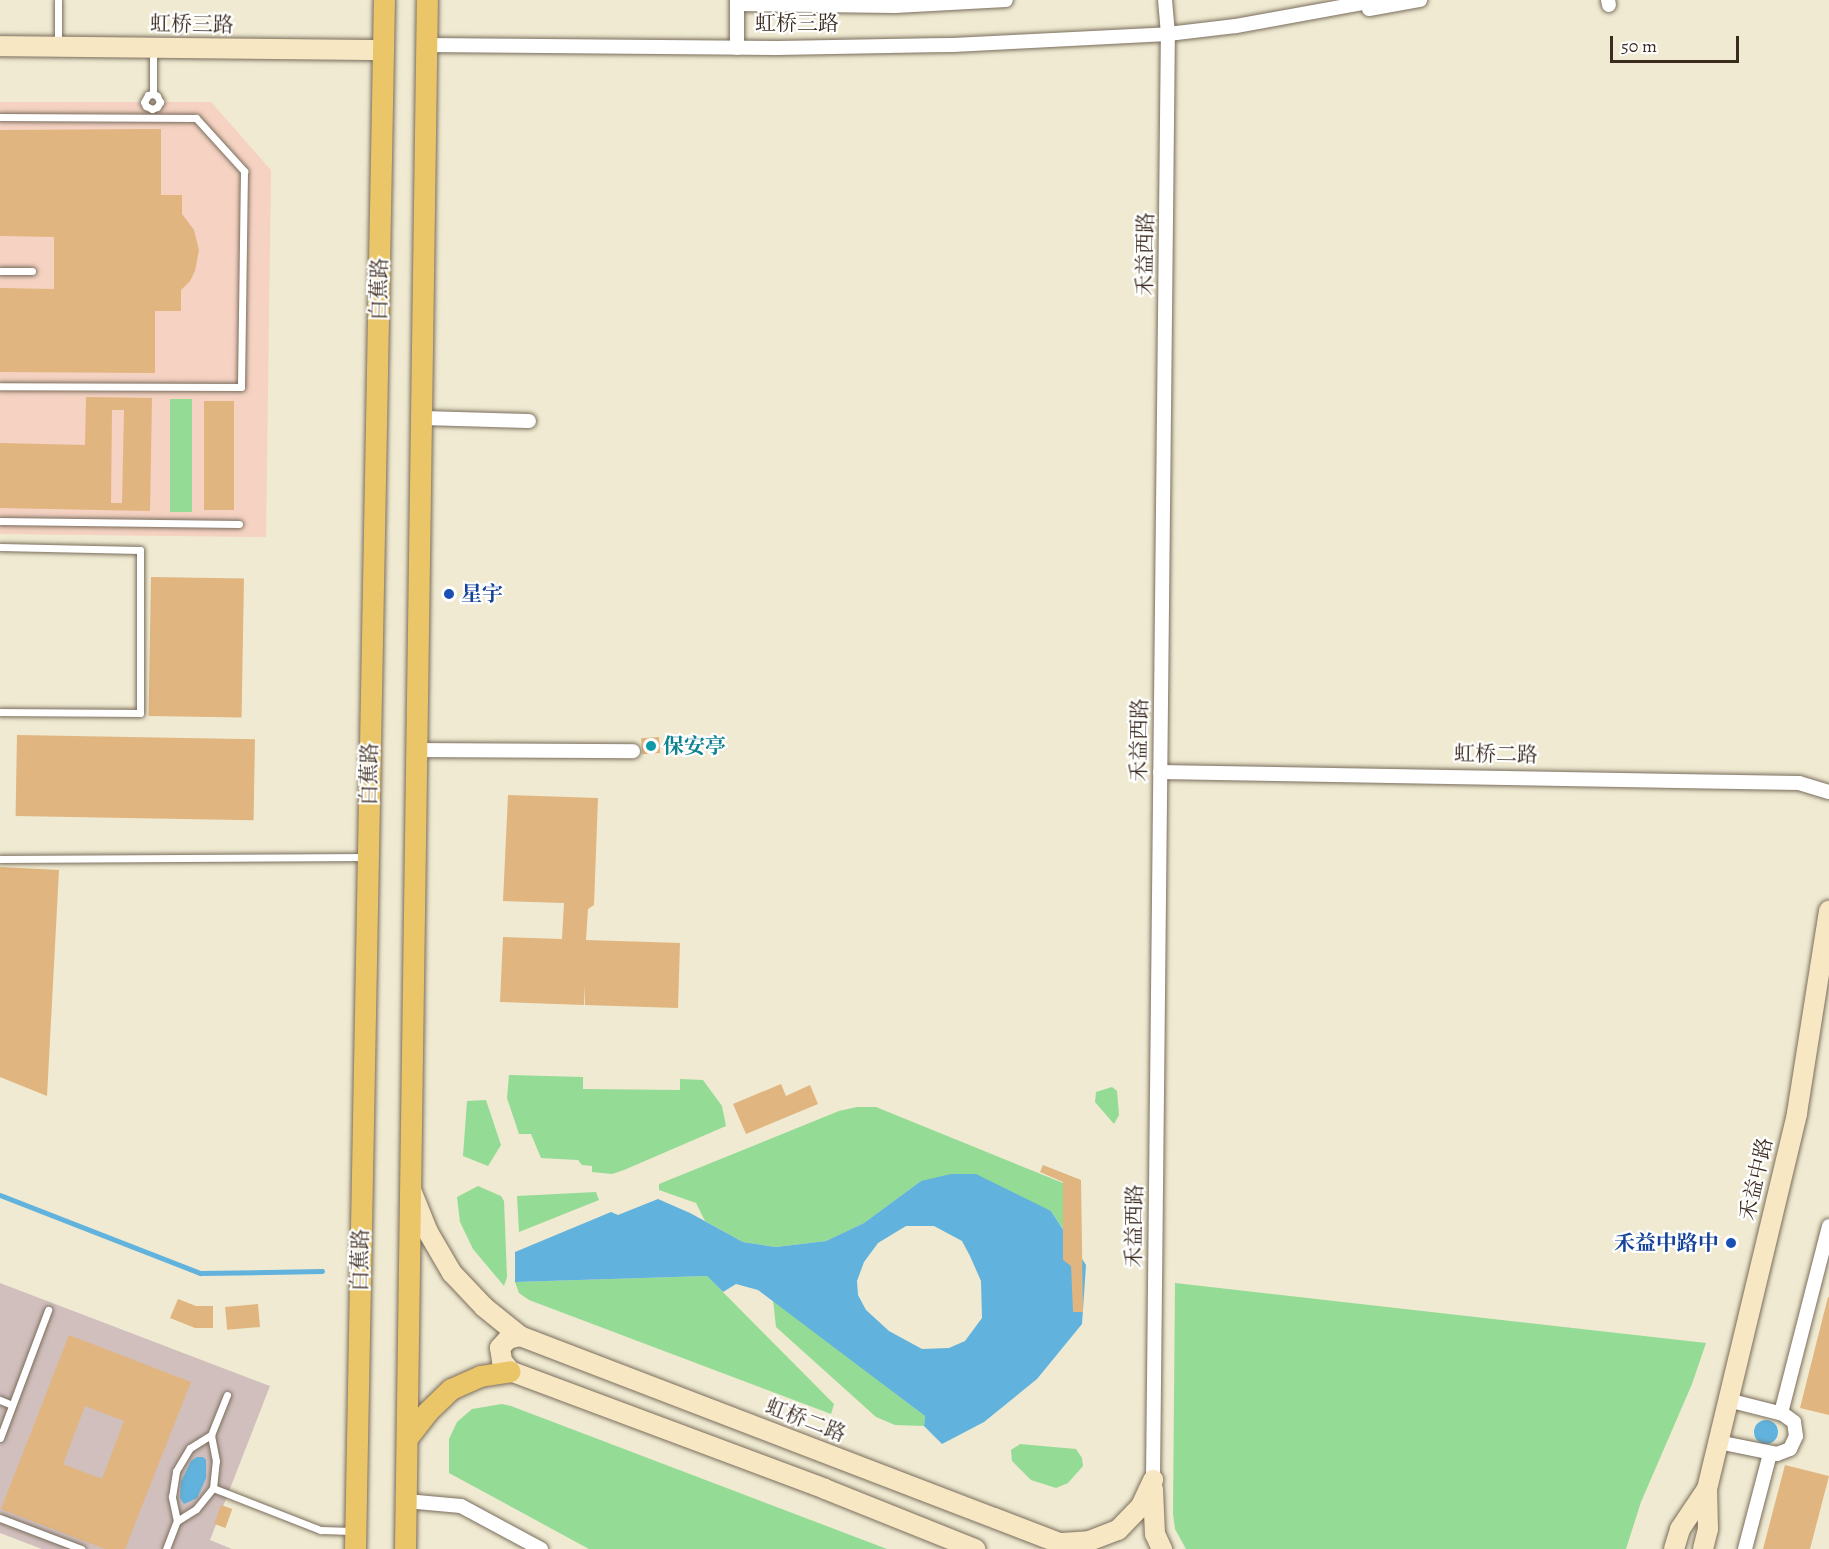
<!DOCTYPE html>
<meta charset="utf-8">
<style>
body{margin:0}
#map{position:relative;width:1829px;height:1549px;overflow:hidden;background:#efead1;font-family:Alegreya,"Noto Serif SC",serif}
div>[style]{position:absolute}
.built>*{inset:0;background:#f5d2c2}
.industrial>*{inset:0;background:#d1bfbd}
.green>*{inset:0;background:#94db95;transform-origin:0 0}
.water>*{inset:0;background:#61b2dc}
.round{border-radius:50%}
.stream>*{height:5px;margin:-2.5px;padding:0 2.5px;transform-origin:2.5px;border-radius:2.5px;background:#61b2dc}
.building>*{inset:0;background:#e0b57f;transform-origin:0 0}
.roads{filter:drop-shadow(0 0 2px #7a6d5d) drop-shadow(0 0 2px #7a6d5d)}
.lane>*{height:7px;margin:-3.5px;padding:0 3.5px;transform-origin:3.5px;border-radius:3.5px;background:#fff}
.street>*{height:14px;margin:-7px;padding:0 7px;transform-origin:7px;border-radius:7px;background:#fff}
.secondary>*{height:20px;margin:-10px;padding:0 10px;transform-origin:10px;border-radius:10px;background:#f7e8c3}
.primary>*{height:21px;margin:-10.5px;padding:0 10.5px;transform-origin:10.5px;border-radius:10.5px;background:#ebc669}
.dots>*{width:16px;height:16px;translate:-50% -50%;box-sizing:border-box;border:3px solid #fff;border-radius:50%}
span{translate:-50% -50%;white-space:nowrap;text-align:center;line-height:1.15;-webkit-text-stroke:4.5px #fff;paint-order:stroke}
.street-label{font-size:21px;color:#3b2a1e}
.transit-label{font-size:21px;color:#164399;font-weight:700}
.left{translate:0 -50%;text-align:left}
.right{translate:-100% -50%;text-align:right}
.culture-label{font-size:21px;color:#0d838f;font-weight:700}
.scale{position:absolute;left:1610px;top:36px;width:129px;height:27px;box-sizing:border-box;border:3px solid #3b2a1e;border-top:0;padding-left:8px;font-size:18px;line-height:21px;white-space:nowrap;color:#3b2a1e;-webkit-text-stroke:4px #fff;paint-order:stroke}
</style>
<div id="map">
<div class="built">
<div style="clip-path:polygon(0 102px,211px 102px,271px 170px,266px 537px,0 534px)"></div>
</div>
<div class="industrial">
<div style="clip-path:polygon(0 1283px,270px 1386px,210px 1540px,232px 1549px,42px 1549px,0 1533px)"></div>
</div>
<div class="green">
<div style="left:170px;top:399px;width:22px;height:113px"></div>
<div style="clip-path:polygon(509px 1075px,583px 1077px,583px 1089px,680px 1090px,680px 1079px,703px 1080px,722px 1106px,726px 1126px,624px 1170px,612px 1174px,592px 1172px,592px 1166px,582px 1165px,578px 1160px,541px 1158px,531px 1134px,519px 1134px,507px 1098px)"></div>
<div style="clip-path:polygon(1112px 1087px,1117px 1091px,1119px 1115px,1114px 1124px,1095px 1102px,1096px 1092px)"></div>
<div style="clip-path:polygon(486px 1100px,501px 1145px,488px 1166px,463px 1156px,467px 1101px)"></div>
<div style="clip-path:polygon(857px 1107px,876px 1107px,1063px 1183px,1063px 1229px,1051px 1211px,921px 1181px,864px 1223px,826px 1241px,776px 1247px,743px 1242px,705px 1221px,696px 1203px,659px 1190px,659px 1184px,839px 1111px)"></div>
<div style="clip-path:polygon(478px 1186px,501px 1196px,504px 1201px,507px 1277px,504px 1286px,473px 1249px,460px 1222px,457px 1197px)"></div>
<div style="clip-path:polygon(596px 1192px,599px 1200px,519px 1232px,517px 1196px)"></div>
<div style="clip-path:polygon(707px 1276px,834px 1404px,831px 1414px,529px 1300px,519px 1293px,515px 1282px)"></div>
<div style="clip-path:polygon(1175px 1283px,1706px 1343px,1692px 1384px,1641px 1502px,1626px 1549px,1186px 1549px,1175px 1529px,1173px 1514px)"></div>
<div style="clip-path:polygon(773px 1300px,925px 1416px,924px 1426px,895px 1425px,876px 1417px,776px 1327px)"></div>
<div style="clip-path:polygon(502px 1404px,511px 1406px,887px 1549px,589px 1549px,449px 1473px,449px 1439px,457px 1422px,472px 1409px)"></div>
<div style="clip-path:polygon(1020px 1444px,1076px 1449px,1082px 1458px,1083px 1466px,1068px 1483px,1056px 1488px,1031px 1480px,1012px 1461px,1011px 1450px)"></div>
</div>
<div class="water">
<div style="clip-path:polygon(evenodd,951px 1174px,976px 1174px,1051px 1211px,1086px 1265px,1082px 1324px,1037px 1379px,984px 1422px,942px 1444px,924px 1426px,925px 1416px,758px 1290px,736px 1284px,723px 1292px,707px 1276px,515px 1282px,515px 1252px,611px 1212px,618px 1215px,658px 1199px,690px 1213px,743px 1242px,776px 1247px,826px 1241px,864px 1223px,921px 1181px,951px 1174px,906px 1226px,934px 1226px,962px 1241px,970px 1256px,981px 1281px,982px 1318px,965px 1341px,949px 1348px,922px 1349px,889px 1331px,866px 1310px,858px 1295px,857px 1281px,864px 1262px,878px 1243px,906px 1226px)"></div>
<div class="round" style="left:1754px;top:1420px;width:24px;height:24px"></div>
<div style="clip-path:polygon(197px 1457px,203px 1457px,206px 1460px,206px 1478px,197px 1498px,184px 1504px,180px 1498px,181px 1482px,191px 1461px)"></div>
</div>
<div class="stream">
<div style="left:0;top:1195px;width:215px;rotate:21.3deg"></div>
<div style="left:200px;top:1273px;width:122px;rotate:-0.9deg"></div>
</div>
<div class="building">
<div style="clip-path:polygon(161px 129px,161px 195px,182px 195px,182px 214px,194px 230px,199px 250px,195px 271px,190px 281px,181px 290px,181px 311px,155px 311px,155px 373px,0 372px,0 288px,54px 289px,54px 237px,0 236px,0 130px)"></div>
<div style="clip-path:polygon(evenodd,86px 397px,152px 398px,150px 511px,0 508px,0 443px,85px 445px,86px 397px,112px 410px,124px 410px,122px 503px,111px 503px,112px 410px)"></div>
<div style="left:204px;top:401px;width:30px;height:109px"></div>
<div style="left:151px;top:577px;width:93px;height:139px;rotate:1deg"></div>
<div style="left:17px;top:735px;width:238px;height:81px;rotate:1deg"></div>
<div style="left:659px;top:737px;width:16px;height:18px;rotate:86deg"></div>
<div style="clip-path:polygon(508px 795px,598px 798px,594px 905px,588px 909px,586px 940px,680px 943px,678px 1008px,585px 1005px,585px 984px,584px 1005px,500px 1002px,503px 937px,562px 939px,564px 903px,503px 901px)"></div>
<div style="clip-path:polygon(0 867px,59px 870px,47px 1096px,0 1077px)"></div>
<div style="clip-path:polygon(781px 1084px,786px 1096px,810px 1085px,818px 1104px,746px 1134px,733px 1104px)"></div>
<div style="clip-path:polygon(1043px 1165px,1081px 1180px,1083px 1312px,1073px 1312px,1071px 1266px,1063px 1260px,1063px 1182px,1040px 1172px)"></div>
<div style="clip-path:polygon(1828px 1297px,1829px 1297px,1829px 1415px,1800px 1408px)"></div>
<div style="clip-path:polygon(178px 1299px,196px 1306px,213px 1306px,213px 1328px,195px 1328px,170px 1318px)"></div>
<div style="left:258px;top:1304px;width:23px;height:33px;rotate:85deg"></div>
<div style="clip-path:polygon(evenodd,69px 1335px,191px 1382px,125px 1549px,105px 1549px,1px 1509px,69px 1335px,85px 1406px,124px 1421px,102px 1479px,63px 1464px,85px 1406px)"></div>
<div style="clip-path:polygon(1785px 1465px,1829px 1476px,1810px 1549px,1763px 1549px)"></div>
<div style="left:221px;top:1505px;width:12px;height:20px;rotate:20deg"></div>
</div>
<div class="roads">
<div class="lane">
<div style="left:58px;top:45px;width:45px;rotate:-90deg"></div>
<div style="left:153px;top:94px;width:45px;rotate:-90deg"></div>
<div style="left:152px;top:109px;width:7px;rotate:-153deg"></div>
<div style="left:146px;top:106px;width:4px;rotate:-117deg"></div>
<div style="left:144px;top:102px;width:8px;rotate:-60deg"></div>
<div style="left:148px;top:95px;width:5px;rotate:-11deg"></div>
<div style="left:152px;top:109px;width:5px;rotate:-22deg"></div>
<div style="left:157px;top:107px;width:6px;rotate:-59deg"></div>
<div style="left:160px;top:102px;width:7px;rotate:-117deg"></div>
<div style="left:157px;top:96px;width:4px;rotate:-153deg"></div>
<div style="left:0;top:117px;width:196px;rotate:0.3deg"></div>
<div style="left:196px;top:118px;width:72px;rotate:47.8deg"></div>
<div style="left:244px;top:171px;width:216px;rotate:90.8deg"></div>
<div style="left:241px;top:387px;width:241px;rotate:-179.8deg"></div>
<div style="left:0;top:271px;width:32px"></div>
<div style="left:0;top:521px;width:239px;rotate:0.7deg"></div>
<div style="left:0;top:547px;width:140px;rotate:1.2deg"></div>
<div style="left:140px;top:550px;width:163px;rotate:90deg"></div>
<div style="left:140px;top:713px;width:140px;rotate:-179.6deg"></div>
<div style="left:0;top:859px;width:366px;rotate:-0.3deg"></div>
<div style="left:0;top:1400px;width:13px;rotate:23deg"></div>
<div style="left:0;top:1438px;width:137px;rotate:-69.4deg"></div>
<div style="left:213px;top:1488px;width:116px;rotate:21.3deg"></div>
<div style="left:321px;top:1530px;width:31px;rotate:2deg"></div>
<div style="left:0;top:1518px;width:87px;rotate:20.9deg"></div>
<div style="left:177px;top:1521px;width:25px;rotate:-102deg"></div>
<div style="left:172px;top:1497px;width:26px;rotate:-81deg"></div>
<div style="left:176px;top:1471px;width:27px;rotate:-59deg"></div>
<div style="left:190px;top:1448px;width:25px;rotate:-32deg"></div>
<div style="left:166px;top:1549px;width:30px;rotate:-69deg"></div>
<div style="left:177px;top:1521px;width:22px;rotate:-32deg"></div>
<div style="left:196px;top:1509px;width:27px;rotate:-51deg"></div>
<div style="left:213px;top:1488px;width:27px;rotate:-84deg"></div>
<div style="left:216px;top:1461px;width:26px;rotate:-101deg"></div>
<div style="left:211px;top:1435px;width:43px;rotate:-68.2deg"></div>
</div>
<div class="street">
<div style="left:1608px;top:0;width:5px;rotate:79deg"></div>
<div style="left:737px;top:4px;width:158px;rotate:0.7deg"></div>
<div style="left:895px;top:6px;width:111px;rotate:-3.1deg"></div>
<div style="left:1369px;top:9px;width:52px;rotate:-10deg"></div>
<div style="left:426px;top:45px;width:351px;rotate:0.5deg"></div>
<div style="left:777px;top:48px;width:176px;rotate:-1deg"></div>
<div style="left:953px;top:45px;width:215px;rotate:-2.9deg"></div>
<div style="left:1168px;top:34px;width:68px;rotate:-6.7deg"></div>
<div style="left:1236px;top:26px;width:145px;rotate:-10.3deg"></div>
<div style="left:737px;top:48px;width:48px;rotate:-90deg"></div>
<div style="left:421px;top:418px;width:108px;rotate:1.6deg"></div>
<div style="left:417px;top:750px;width:216px;rotate:0.3deg"></div>
<div style="left:1160px;top:772px;width:639px;rotate:0.99deg"></div>
<div style="left:1799px;top:783px;width:31px;rotate:17deg"></div>
<div style="left:1781px;top:1413px;width:193px;rotate:-75.6deg"></div>
<div style="left:1718px;top:1442px;width:60px;rotate:11.5deg"></div>
<div style="left:1777px;top:1454px;width:14px;rotate:-21deg"></div>
<div style="left:1790px;top:1449px;width:14px;rotate:-65deg"></div>
<div style="left:1796px;top:1436px;width:14px;rotate:-98deg"></div>
<div style="left:1794px;top:1422px;width:14px;rotate:-144deg"></div>
<div style="left:1783px;top:1414px;width:57px;rotate:-165.7deg"></div>
<div style="left:1153px;top:1480px;width:1446px;rotate:-89.41deg"></div>
<div style="left:1168px;top:34px;width:34px;rotate:-95deg"></div>
<div style="left:406px;top:1501px;width:55px;rotate:5.2deg"></div>
<div style="left:461px;top:1506px;width:91px;rotate:28.3deg"></div>
<div style="left:1745px;top:1549px;width:98px;rotate:-75.3deg"></div>
</div>
<div class="secondary">
<div style="left:0;top:46px;width:384px;rotate:0.6deg"></div>
<div style="left:411px;top:1190px;width:45px;rotate:68deg"></div>
<div style="left:428px;top:1232px;width:48px;rotate:59.7deg"></div>
<div style="left:452px;top:1273px;width:47px;rotate:46.7deg"></div>
<div style="left:484px;top:1307px;width:46px;rotate:38.9deg"></div>
<div style="left:520px;top:1336px;width:594px;rotate:21deg"></div>
<div style="left:520px;top:1336px;width:12px;rotate:166deg"></div>
<div style="left:508px;top:1339px;width:12px;rotate:132deg"></div>
<div style="left:500px;top:1348px;width:13px;rotate:81deg"></div>
<div style="left:502px;top:1361px;width:13px;rotate:51deg"></div>
<div style="left:510px;top:1371px;width:336px;rotate:20.5deg"></div>
<div style="left:825px;top:1489px;width:162px;rotate:21.8deg"></div>
<div style="left:1153px;top:1489px;width:45px;rotate:87.5deg"></div>
<div style="left:1155px;top:1534px;width:17px;rotate:65deg"></div>
<div style="left:1062px;top:1543px;width:27px;rotate:-4deg"></div>
<div style="left:1089px;top:1541px;width:31px;rotate:-21deg"></div>
<div style="left:1118px;top:1530px;width:33px;rotate:-46deg"></div>
<div style="left:1141px;top:1506px;width:29px;rotate:-65deg"></div>
<div style="left:1674px;top:1549px;width:21px;rotate:-73deg"></div>
<div style="left:1680px;top:1529px;width:48px;rotate:-56deg"></div>
<div style="left:1703px;top:1549px;width:21px;rotate:-76deg"></div>
<div style="left:1708px;top:1529px;width:40px;rotate:-91.4deg"></div>
<div style="left:1707px;top:1489px;width:387px;rotate:-76.5deg"></div>
<div style="left:1797px;top:1113px;width:205px;rotate:-81deg"></div>
</div>
<div class="primary">
<div style="left:407px;top:1438px;width:33px;rotate:-52deg"></div>
<div style="left:427px;top:1412px;width:33px;rotate:-44deg"></div>
<div style="left:451px;top:1389px;width:32px;rotate:-24deg"></div>
<div style="left:480px;top:1376px;width:30px;rotate:-9deg"></div>
<div style="left:355px;top:1549px;width:1549px;rotate:-88.93deg"></div>
<div style="left:405px;top:1549px;width:1549px;rotate:-89.19deg"></div>
</div>
</div>
<div class="dots">
<div style="left:449px;top:594px;background:#1a4fb4"></div>
<div style="left:651px;top:746px;background:#0f9aa8"></div>
<div style="left:1731px;top:1243px;background:#1a4fb4"></div>
</div>
<div class="street-label">
<span style="left:797px;top:23px">虹桥三路</span>
<span style="left:192px;top:24px;rotate:1deg">虹桥三路</span>
<span style="left:1145px;top:254px;rotate:-89deg">禾益西路</span>
<span style="left:379px;top:289px;rotate:-89deg">白蕉路</span>
<span style="left:1139px;top:740px;rotate:-89deg">禾益西路</span>
<span style="left:1496px;top:754px;rotate:1deg">虹桥二路</span>
<span style="left:369px;top:774px;rotate:-89deg">白蕉路</span>
<span style="left:1756px;top:1179px;rotate:-77deg">禾益中路</span>
<span style="left:1134px;top:1226px;rotate:-89deg">禾益西路</span>
<span style="left:360px;top:1260px;rotate:-89deg">白蕉路</span>
<span style="left:806px;top:1420px;rotate:21deg">虹桥二路</span>
</div>
<div class="transit-label">
<span class="left" style="left:461px;top:594px">星宇</span>
<span class="right" style="left:1719px;top:1243px">禾益中路中</span>
</div>
<div class="culture-label">
<span class="left" style="left:663px;top:746px">保安亭</span>
</div>
<div class="scale">50 m</div>
</div>
